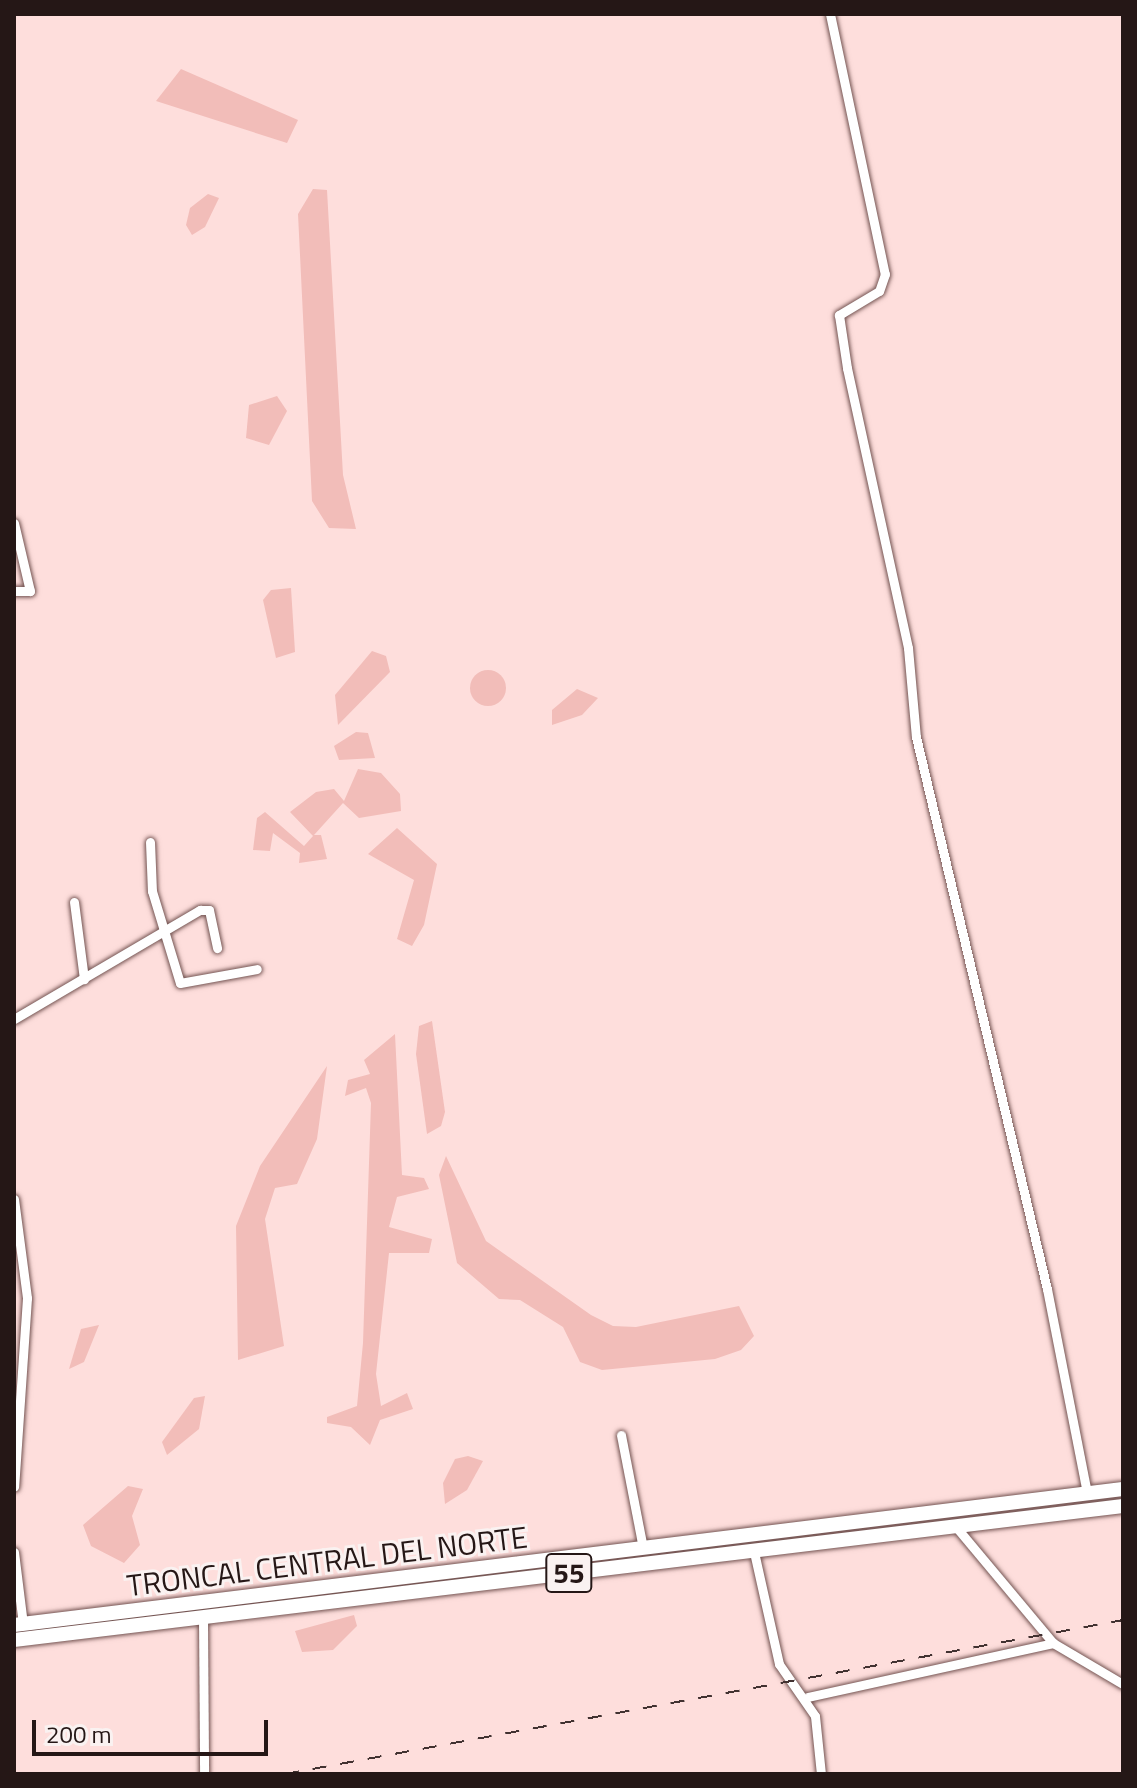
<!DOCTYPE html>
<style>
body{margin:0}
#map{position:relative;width:1137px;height:1788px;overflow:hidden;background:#fededc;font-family:"Titillium Web",sans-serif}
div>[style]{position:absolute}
.green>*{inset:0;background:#f2bdb9}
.round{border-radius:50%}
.roads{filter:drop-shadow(0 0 2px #745452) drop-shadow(0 0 2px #745452)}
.minor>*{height:9px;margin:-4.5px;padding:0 4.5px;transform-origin:4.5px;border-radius:4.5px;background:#fff}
.trunk>*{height:14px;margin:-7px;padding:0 7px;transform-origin:7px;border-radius:7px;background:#fff}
.rail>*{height:2px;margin-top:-1px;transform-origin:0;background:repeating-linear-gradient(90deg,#423231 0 14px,transparent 0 28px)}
span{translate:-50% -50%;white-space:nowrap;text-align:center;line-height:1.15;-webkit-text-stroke:6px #faf2f1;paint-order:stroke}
.shield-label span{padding:2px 6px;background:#faf2f1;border:2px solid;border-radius:6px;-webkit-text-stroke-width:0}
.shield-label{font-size:28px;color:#251716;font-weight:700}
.street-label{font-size:30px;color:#251716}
.frame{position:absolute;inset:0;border:16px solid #251716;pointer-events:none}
.scale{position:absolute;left:32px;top:1720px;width:236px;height:36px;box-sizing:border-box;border:4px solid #251716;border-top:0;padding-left:10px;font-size:24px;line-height:28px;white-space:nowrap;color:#251716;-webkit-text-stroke:6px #faf2f1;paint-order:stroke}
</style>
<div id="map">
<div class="green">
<div style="clip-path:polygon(181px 69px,298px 120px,287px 143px,156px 101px)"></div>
<div style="clip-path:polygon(313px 189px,327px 190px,343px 475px,356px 529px,329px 528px,312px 501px,298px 214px)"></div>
<div style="clip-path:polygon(208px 194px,219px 198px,205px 227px,192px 235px,186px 225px,190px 208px)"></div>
<div style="clip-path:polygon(277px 396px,287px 411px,269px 445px,246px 438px,249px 405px)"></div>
<div style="clip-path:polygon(291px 588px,295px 652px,276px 658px,263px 600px,271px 590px)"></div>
<div style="clip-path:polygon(372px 651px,386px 656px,390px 672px,338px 725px,335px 695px)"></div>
<div class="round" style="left:470px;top:670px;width:36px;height:36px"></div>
<div style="clip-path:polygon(577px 689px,598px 698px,582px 715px,552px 725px,552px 710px)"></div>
<div style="clip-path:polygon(356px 732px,368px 733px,375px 758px,339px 760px,334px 746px)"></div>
<div style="clip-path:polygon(358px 769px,381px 773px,400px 794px,401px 811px,359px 818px,343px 803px,314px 835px,321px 835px,327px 859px,299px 863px,300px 853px,273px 833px,270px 851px,253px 850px,257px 818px,265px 812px,304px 846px,313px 836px,290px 812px,316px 792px,334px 789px,344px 801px)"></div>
<div style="clip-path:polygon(397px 828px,437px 864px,424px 925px,412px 946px,397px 939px,414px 880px,368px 854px)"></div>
<div style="clip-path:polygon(432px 1021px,445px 1112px,441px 1126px,427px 1134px,416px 1054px,419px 1026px)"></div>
<div style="clip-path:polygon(395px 1034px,402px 1175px,424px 1178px,429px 1189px,397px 1197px,389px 1227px,432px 1239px,429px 1253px,389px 1253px,376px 1374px,381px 1406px,407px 1393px,413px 1409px,380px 1420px,370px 1445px,351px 1427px,327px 1423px,327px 1417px,357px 1406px,363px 1343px,371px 1103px,366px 1088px,345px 1096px,348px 1080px,370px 1074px,364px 1060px)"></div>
<div style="clip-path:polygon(327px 1066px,317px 1139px,297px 1184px,275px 1188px,265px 1219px,284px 1346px,238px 1360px,236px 1226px,260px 1166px)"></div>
<div style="clip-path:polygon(446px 1156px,486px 1241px,591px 1315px,613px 1326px,636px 1327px,739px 1306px,754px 1336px,741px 1350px,715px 1359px,602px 1370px,580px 1362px,563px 1327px,520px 1300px,499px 1299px,457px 1263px,439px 1175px)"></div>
<div style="clip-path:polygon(99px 1325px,84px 1362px,69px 1369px,81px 1329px)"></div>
<div style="clip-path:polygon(205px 1396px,199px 1429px,167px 1455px,162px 1442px,194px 1398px)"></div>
<div style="clip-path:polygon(468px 1456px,483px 1461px,467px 1490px,445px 1504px,443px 1483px,455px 1459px)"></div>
<div style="clip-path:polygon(128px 1486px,143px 1489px,132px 1516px,140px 1545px,124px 1563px,91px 1546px,83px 1525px)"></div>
<div style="clip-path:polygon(354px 1615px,357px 1626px,333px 1650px,302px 1652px,295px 1631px)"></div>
</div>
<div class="roads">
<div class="minor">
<div style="left:830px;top:14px;width:266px;rotate:78.1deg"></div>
<div style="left:885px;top:274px;width:18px;rotate:109deg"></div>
<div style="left:879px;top:291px;width:47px;rotate:149deg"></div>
<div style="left:839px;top:315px;width:54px;rotate:81.4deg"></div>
<div style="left:847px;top:368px;width:287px;rotate:77.7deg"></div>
<div style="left:908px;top:648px;width:89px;rotate:84.9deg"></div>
<div style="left:916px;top:737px;width:567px;rotate:76.65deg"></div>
<div style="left:1047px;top:1289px;width:208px;rotate:78.9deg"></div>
<div style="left:14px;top:523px;width:70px;rotate:76.8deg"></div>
<div style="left:30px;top:591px;width:16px;rotate:180deg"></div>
<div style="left:150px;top:842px;width:49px;rotate:87.7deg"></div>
<div style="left:152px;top:891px;width:96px;rotate:73.1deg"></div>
<div style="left:180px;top:983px;width:78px;rotate:-10.3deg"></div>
<div style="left:74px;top:902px;width:78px;rotate:82.6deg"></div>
<div style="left:14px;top:1019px;width:216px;rotate:-30.4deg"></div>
<div style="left:200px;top:910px;width:9px"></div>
<div style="left:209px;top:910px;width:39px;rotate:78deg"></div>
<div style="left:14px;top:1199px;width:100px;rotate:82.5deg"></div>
<div style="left:27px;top:1298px;width:189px;rotate:93.9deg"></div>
<div style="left:621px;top:1435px;width:115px;rotate:79deg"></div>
<div style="left:957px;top:1528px;width:150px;rotate:50.1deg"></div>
<div style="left:1053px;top:1643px;width:81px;rotate:30.4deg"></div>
<div style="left:14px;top:1552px;width:73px;rotate:82.9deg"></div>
<div style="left:754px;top:1552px;width:115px;rotate:77.4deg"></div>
<div style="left:779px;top:1664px;width:63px;rotate:55.3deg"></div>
<div style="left:815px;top:1716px;width:58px;rotate:84.1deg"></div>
<div style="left:203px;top:1617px;width:157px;rotate:89.6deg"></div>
<div style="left:808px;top:1697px;width:251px;rotate:-12.4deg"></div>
</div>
<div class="trunk">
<div style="left:14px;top:1625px;width:1117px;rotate:-6.99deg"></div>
<div style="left:14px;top:1640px;width:1117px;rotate:-6.89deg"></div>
</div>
</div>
<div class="rail">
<div style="left:285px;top:1774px;width:852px;rotate:-10.41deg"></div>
</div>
<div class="shield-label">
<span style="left:569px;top:1573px">55</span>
</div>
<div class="street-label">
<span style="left:327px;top:1561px;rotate:-7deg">TRONCAL CENTRAL DEL NORTE</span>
</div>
<div class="frame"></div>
<div class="scale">200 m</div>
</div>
